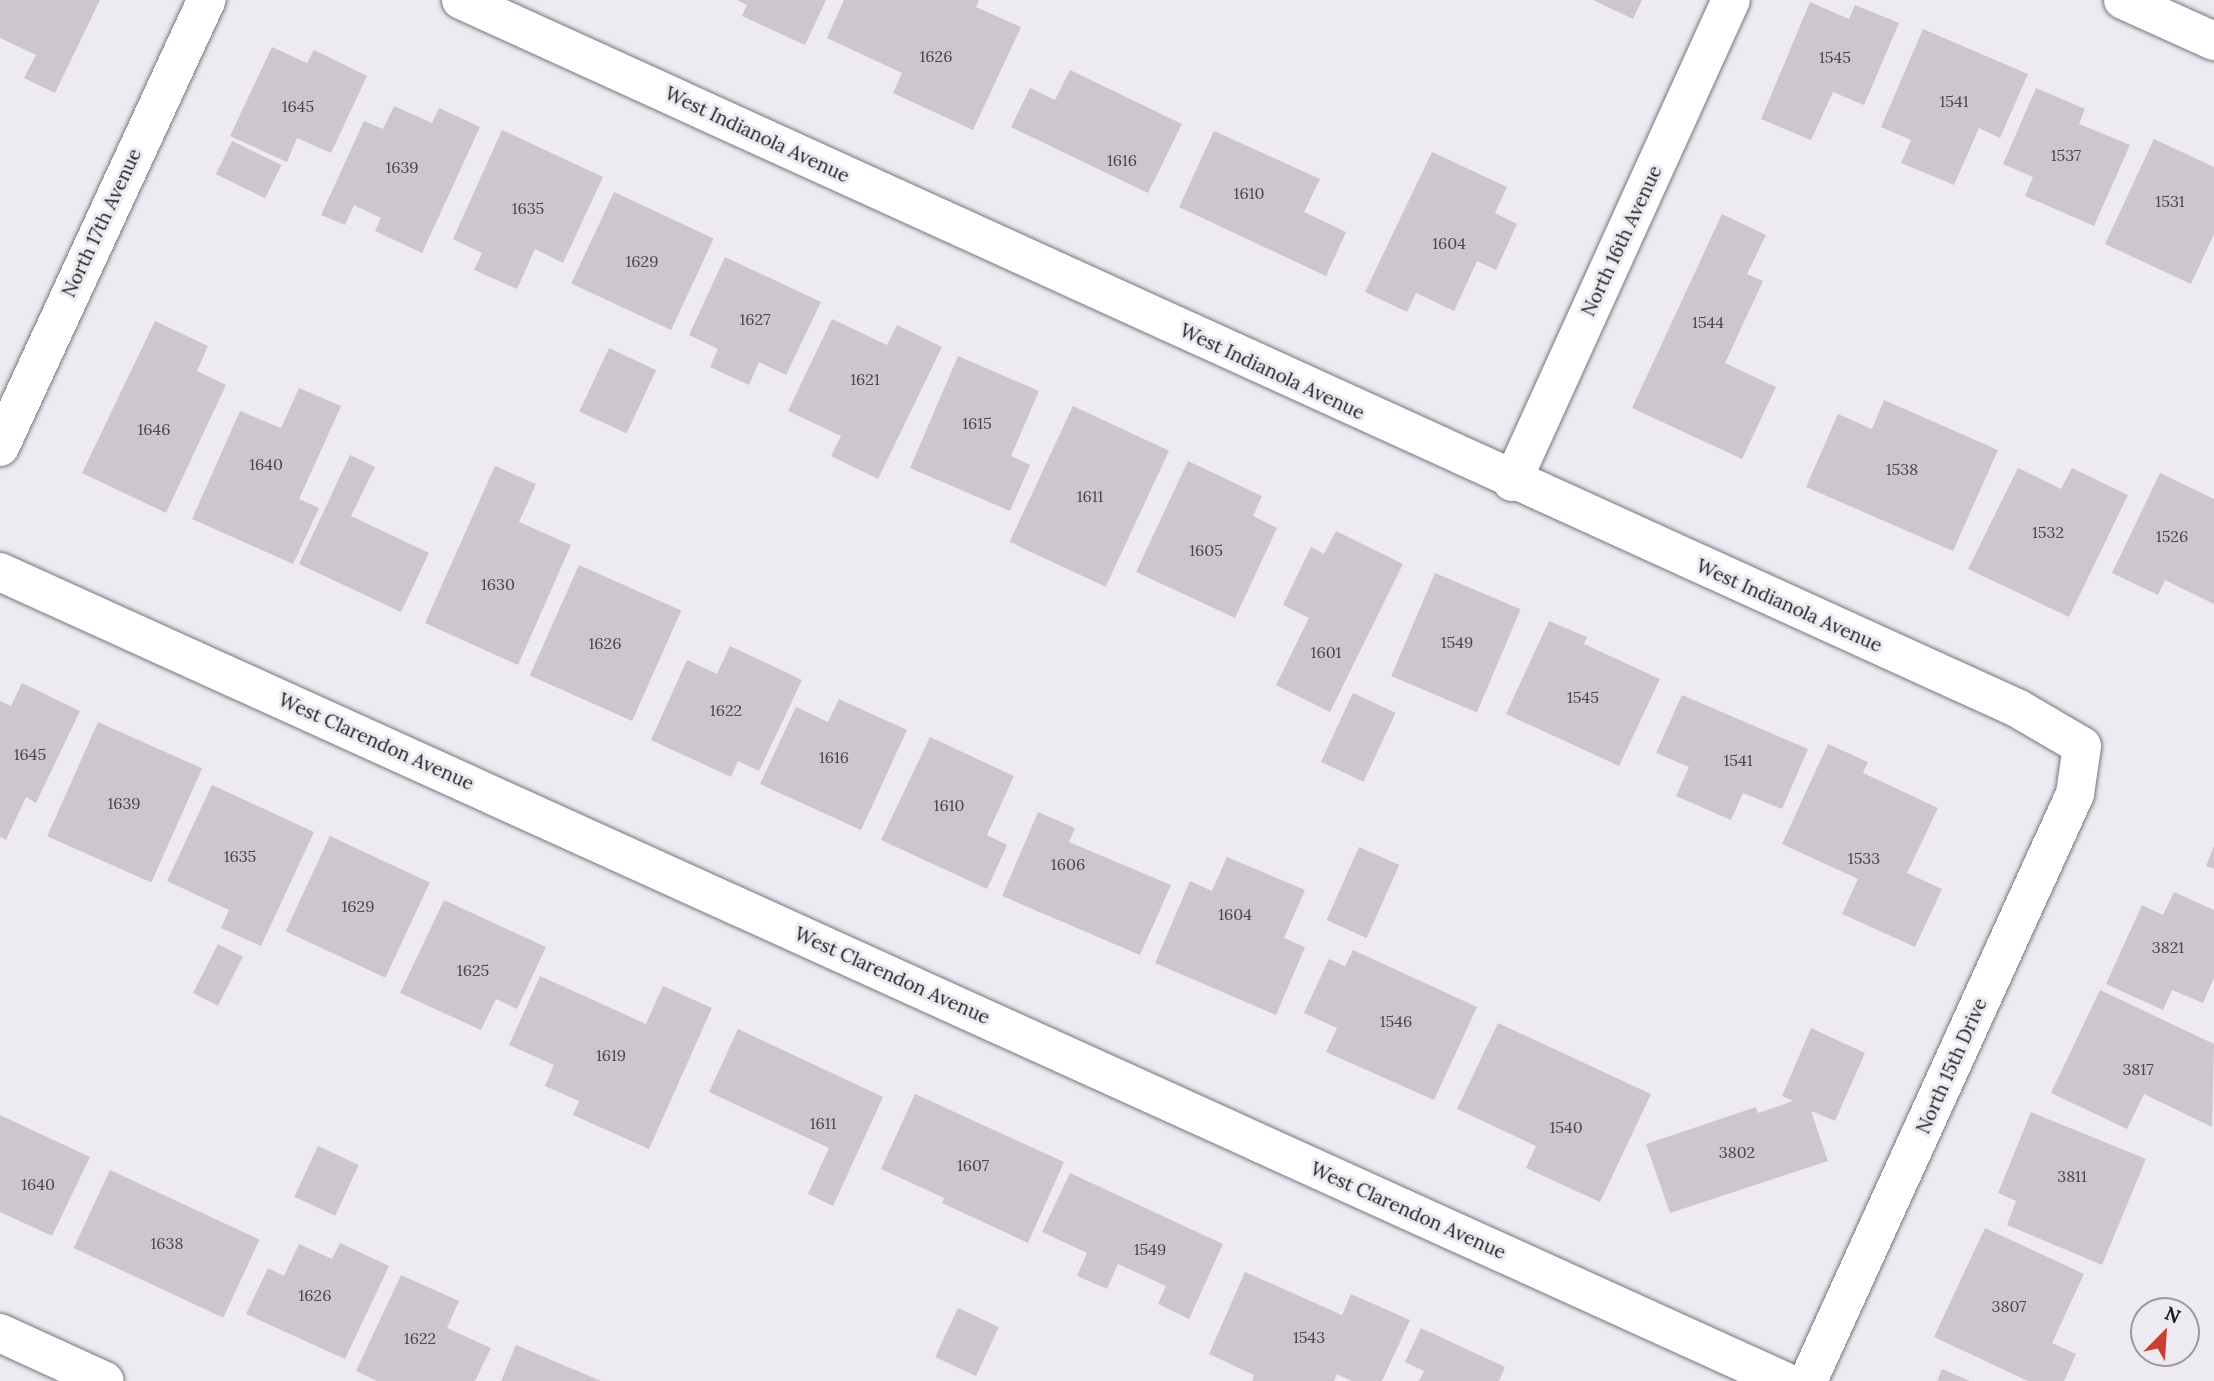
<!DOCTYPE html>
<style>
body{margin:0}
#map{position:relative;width:2214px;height:1381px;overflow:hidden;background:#edeaf2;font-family:Lora,serif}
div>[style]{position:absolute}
.building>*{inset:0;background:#cdc6cd;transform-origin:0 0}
.roads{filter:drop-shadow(0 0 2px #79757d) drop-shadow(0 0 2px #79757d)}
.street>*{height:38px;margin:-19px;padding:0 19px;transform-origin:19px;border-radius:19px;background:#fff}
span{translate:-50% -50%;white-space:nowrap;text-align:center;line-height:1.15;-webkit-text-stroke:6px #edeaf2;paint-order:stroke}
.number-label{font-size:16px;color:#4a474b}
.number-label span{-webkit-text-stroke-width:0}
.street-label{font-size:19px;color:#1f1d20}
.north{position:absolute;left:2130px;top:1297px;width:70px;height:70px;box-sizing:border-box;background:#edeaf2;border:2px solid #9b989e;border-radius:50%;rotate:24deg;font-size:19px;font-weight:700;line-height:28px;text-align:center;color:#1f1d20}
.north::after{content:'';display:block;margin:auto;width:24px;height:32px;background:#cb3e35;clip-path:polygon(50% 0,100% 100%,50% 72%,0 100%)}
</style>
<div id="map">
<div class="building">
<div style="clip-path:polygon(0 0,100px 0,55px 93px,24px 78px,36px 55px,0 38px)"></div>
<div style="clip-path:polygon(737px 0,826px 0,805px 45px,742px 16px,747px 5px)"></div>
<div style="clip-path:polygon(844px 0,979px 0,976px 7px,1021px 27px,973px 130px,893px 93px,902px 73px,827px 38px)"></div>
<div style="clip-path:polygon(1593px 0,1642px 0,1633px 19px)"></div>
<div style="clip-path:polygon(1810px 2px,1849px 19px,1855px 5px,1899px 23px,1864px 105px,1833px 92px,1811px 140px,1761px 119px)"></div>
<div style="clip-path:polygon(1923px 29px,2028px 74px,2000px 138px,1979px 128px,1954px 185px,1901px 163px,1911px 140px,1881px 127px)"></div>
<div style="clip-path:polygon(272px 47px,307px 63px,314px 50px,367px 76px,331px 153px,297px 138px,287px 162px,230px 136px)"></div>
<div style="clip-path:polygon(1070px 70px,1182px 124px,1148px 193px,1011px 127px,1030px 88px,1055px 100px)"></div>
<div style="clip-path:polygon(2036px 88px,2085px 109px,2079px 124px,2130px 145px,2094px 226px,2025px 196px,2033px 177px,2003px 164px)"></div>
<div style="clip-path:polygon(394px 106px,432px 123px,439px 108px,480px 127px,422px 253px,375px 231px,381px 218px,354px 205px,345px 225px,321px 215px,364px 121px,383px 129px)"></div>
<div style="clip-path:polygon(502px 130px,603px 177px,563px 263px,535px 249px,517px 289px,474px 270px,482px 253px,453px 239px)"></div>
<div style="clip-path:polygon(1214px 131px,1320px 179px,1304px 212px,1346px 232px,1326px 276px,1179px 207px)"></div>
<div style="clip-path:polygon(2154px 139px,2214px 167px,2214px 234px,2191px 284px,2105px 244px)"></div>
<div style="left:232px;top:141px;width:55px;height:37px;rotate:26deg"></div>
<div style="clip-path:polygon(1432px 152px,1507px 187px,1495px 213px,1517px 224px,1496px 270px,1477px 261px,1454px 311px,1416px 293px,1407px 312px,1365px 292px)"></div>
<div style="left:614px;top:192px;width:110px;height:101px;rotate:25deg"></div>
<div style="clip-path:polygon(1722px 214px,1766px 235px,1747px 274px,1763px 281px,1725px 363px,1776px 387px,1742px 459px,1632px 408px)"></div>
<div style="clip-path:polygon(725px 257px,821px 302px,786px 375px,759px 362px,749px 385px,710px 367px,718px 349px,689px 335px)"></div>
<div style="clip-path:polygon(832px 319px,887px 345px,897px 325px,942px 347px,878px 479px,831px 456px,841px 436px,788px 411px)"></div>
<div style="clip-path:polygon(155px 321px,208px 346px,197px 371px,226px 385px,166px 513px,82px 473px)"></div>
<div style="left:609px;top:348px;width:52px;height:70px;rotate:25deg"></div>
<div style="clip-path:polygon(958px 356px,1039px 391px,1011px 456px,1030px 465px,1010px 511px,910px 468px)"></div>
<div style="clip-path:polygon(299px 388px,341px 406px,299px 499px,319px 508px,293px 564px,192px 519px,240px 411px,281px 428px)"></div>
<div style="clip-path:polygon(1884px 400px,1998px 450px,1953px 551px,1806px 487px,1838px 414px,1872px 429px)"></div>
<div style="left:1073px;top:406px;width:106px;height:150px;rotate:25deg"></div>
<div style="clip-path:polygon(350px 455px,375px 467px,351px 516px,429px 553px,401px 612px,299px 564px)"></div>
<div style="clip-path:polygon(1188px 461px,1262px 496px,1253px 516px,1277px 528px,1235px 618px,1136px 572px)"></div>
<div style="clip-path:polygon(495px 466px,536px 484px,519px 522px,571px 545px,518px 665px,425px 623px)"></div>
<div style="clip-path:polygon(2018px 468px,2061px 489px,2072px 468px,2128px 495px,2069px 617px,1968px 569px)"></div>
<div style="clip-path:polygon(2160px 473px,2214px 499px,2214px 604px,2165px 580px,2158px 595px,2112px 573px)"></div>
<div style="clip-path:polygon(1336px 531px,1403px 564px,1330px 712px,1276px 685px,1309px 618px,1283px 605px,1311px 547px,1324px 554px)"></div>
<div style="left:579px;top:565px;width:112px;height:121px;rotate:24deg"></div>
<div style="left:1435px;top:573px;width:93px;height:112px;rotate:23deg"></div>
<div style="clip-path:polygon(1549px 621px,1587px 637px,1584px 644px,1660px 679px,1619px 766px,1506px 714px)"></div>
<div style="clip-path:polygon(730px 646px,802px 680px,759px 771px,738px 761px,731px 777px,651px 740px,687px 660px,717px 674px)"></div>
<div style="clip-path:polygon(22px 683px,80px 711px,36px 803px,26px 797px,6px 840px,0 837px,0 701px,11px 706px)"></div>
<div style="left:1353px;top:693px;width:47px;height:76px;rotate:25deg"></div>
<div style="clip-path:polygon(1682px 695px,1808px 749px,1782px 809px,1743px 793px,1731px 820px,1676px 796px,1689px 767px,1656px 753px)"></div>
<div style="clip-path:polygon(839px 699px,907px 730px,861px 830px,760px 784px,796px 707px,828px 722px)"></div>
<div style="left:98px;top:722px;width:114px;height:125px;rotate:24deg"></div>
<div style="clip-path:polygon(930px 737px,1014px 776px,987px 835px,1007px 845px,987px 889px,881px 840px)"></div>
<div style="clip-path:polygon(1828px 744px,1868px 762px,1863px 773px,1938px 808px,1907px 873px,1942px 889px,1915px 947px,1842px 914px,1858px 879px,1782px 844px)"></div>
<div style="clip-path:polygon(212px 785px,314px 832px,261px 946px,221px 928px,229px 910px,167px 881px)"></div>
<div style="clip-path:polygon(1038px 812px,1075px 828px,1069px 842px,1171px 885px,1140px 955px,1002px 896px)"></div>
<div style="left:330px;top:836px;width:110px;height:105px;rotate:25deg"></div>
<div style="clip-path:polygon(2214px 846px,2214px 869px,2206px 866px)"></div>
<div style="left:1359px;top:847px;width:44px;height:80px;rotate:24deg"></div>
<div style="clip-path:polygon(1227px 857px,1305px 890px,1284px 938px,1305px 947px,1276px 1015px,1155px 963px,1190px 881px,1212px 891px)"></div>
<div style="clip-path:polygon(2174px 892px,2214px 910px,2214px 978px,2203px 1003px,2172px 990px,2163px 1010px,2106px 984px,2142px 905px,2163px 915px)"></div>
<div style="clip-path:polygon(444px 900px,546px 947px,517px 1009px,496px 999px,481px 1030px,400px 993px)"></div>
<div style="left:218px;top:944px;width:28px;height:55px;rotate:27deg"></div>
<div style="clip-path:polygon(1353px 950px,1477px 1007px,1434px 1100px,1326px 1052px,1337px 1028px,1304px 1013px,1329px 959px,1345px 966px)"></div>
<div style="clip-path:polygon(540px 976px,646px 1024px,663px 986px,712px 1008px,649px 1149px,573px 1115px,579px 1101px,545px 1086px,554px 1065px,509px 1045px)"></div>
<div style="clip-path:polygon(2100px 990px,2214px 1044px,2212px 1127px,2144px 1094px,2127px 1129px,2051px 1093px)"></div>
<div style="clip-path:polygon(1498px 1023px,1651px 1094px,1600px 1202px,1526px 1168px,1536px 1146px,1457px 1109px)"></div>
<div style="clip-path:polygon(1811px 1028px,1865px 1053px,1835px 1121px,1811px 1111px,1828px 1161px,1670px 1213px,1646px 1144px,1756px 1107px,1758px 1113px,1793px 1101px,1782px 1096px)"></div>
<div style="clip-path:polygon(738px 1029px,883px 1097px,833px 1206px,808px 1194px,829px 1148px,709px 1092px)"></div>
<div style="clip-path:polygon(915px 1094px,1064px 1162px,1028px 1243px,942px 1203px,944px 1198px,881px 1169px)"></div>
<div style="clip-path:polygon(2031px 1112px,2146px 1159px,2102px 1265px,2007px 1225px,2016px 1201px,1998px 1193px)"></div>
<div style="clip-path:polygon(0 1115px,90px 1157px,52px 1236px,0 1212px)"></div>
<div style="left:318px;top:1146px;width:45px;height:56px;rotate:25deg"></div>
<div style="left:110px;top:1170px;width:165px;height:86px;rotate:25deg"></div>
<div style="clip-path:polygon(1070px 1173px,1223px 1244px,1189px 1319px,1158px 1304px,1166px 1286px,1118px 1264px,1107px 1289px,1077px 1276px,1087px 1253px,1042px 1232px)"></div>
<div style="clip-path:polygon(1985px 1228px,2084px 1274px,2052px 1343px,2076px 1354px,2064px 1381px,2028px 1381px,1934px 1337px)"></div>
<div style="clip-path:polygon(340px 1243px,389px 1266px,345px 1359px,246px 1314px,268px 1268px,284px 1276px,299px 1244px,332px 1259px)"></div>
<div style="clip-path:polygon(1245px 1272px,1342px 1315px,1351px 1294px,1410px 1320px,1382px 1381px,1352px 1381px,1337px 1374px,1334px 1381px,1252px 1381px,1254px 1375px,1209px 1354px)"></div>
<div style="clip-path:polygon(401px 1275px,459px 1301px,447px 1328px,491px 1348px,475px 1381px,377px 1381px,356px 1371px)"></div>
<div style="left:958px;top:1308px;width:45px;height:54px;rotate:25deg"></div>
<div style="clip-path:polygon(1421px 1328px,1505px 1367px,1499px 1381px,1419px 1381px,1424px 1371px,1405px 1362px)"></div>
<div style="clip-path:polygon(516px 1345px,601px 1381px,501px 1381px)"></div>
<div style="clip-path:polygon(1942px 1369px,1970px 1381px,1937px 1381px)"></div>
</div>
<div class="roads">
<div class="street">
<div style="left:461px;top:0;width:1710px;rotate:24.47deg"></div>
<div style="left:2017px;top:708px;width:75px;rotate:30.3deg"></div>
<div style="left:2082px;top:746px;width:49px;rotate:98.3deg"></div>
<div style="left:2075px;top:794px;width:645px;rotate:114.46deg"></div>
<div style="left:2123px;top:0;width:100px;rotate:24.3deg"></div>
<div style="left:0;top:447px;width:493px;rotate:-65.2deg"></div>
<div style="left:1512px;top:482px;width:529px;rotate:-65.57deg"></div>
<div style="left:0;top:572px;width:1959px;rotate:24.39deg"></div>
<div style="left:0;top:1333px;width:115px;rotate:24.6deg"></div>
</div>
</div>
<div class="number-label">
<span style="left:936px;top:56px">1626</span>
<span style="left:1835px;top:57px">1545</span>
<span style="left:1954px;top:101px">1541</span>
<span style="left:298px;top:106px">1645</span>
<span style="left:2066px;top:155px">1537</span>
<span style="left:1122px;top:160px">1616</span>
<span style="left:402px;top:167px">1639</span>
<span style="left:1249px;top:193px">1610</span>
<span style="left:2170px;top:201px">1531</span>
<span style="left:528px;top:208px">1635</span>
<span style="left:1449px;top:243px">1604</span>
<span style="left:642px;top:261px">1629</span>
<span style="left:755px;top:319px">1627</span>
<span style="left:1708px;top:322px">1544</span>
<span style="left:865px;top:379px">1621</span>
<span style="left:977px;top:423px">1615</span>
<span style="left:154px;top:429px">1646</span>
<span style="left:266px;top:464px">1640</span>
<span style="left:1902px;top:469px">1538</span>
<span style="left:1090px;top:496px">1611</span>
<span style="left:2048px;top:532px">1532</span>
<span style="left:2172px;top:536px">1526</span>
<span style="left:1206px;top:550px">1605</span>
<span style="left:498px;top:584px">1630</span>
<span style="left:1457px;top:642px">1549</span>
<span style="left:605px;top:643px">1626</span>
<span style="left:1326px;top:652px">1601</span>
<span style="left:1583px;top:697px">1545</span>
<span style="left:726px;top:710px">1622</span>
<span style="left:30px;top:754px">1645</span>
<span style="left:834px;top:757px">1616</span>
<span style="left:1738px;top:760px">1541</span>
<span style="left:124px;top:803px">1639</span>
<span style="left:949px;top:805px">1610</span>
<span style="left:240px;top:856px">1635</span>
<span style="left:1864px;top:858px">1533</span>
<span style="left:1068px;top:864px">1606</span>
<span style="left:358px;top:906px">1629</span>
<span style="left:1235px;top:914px">1604</span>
<span style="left:2168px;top:947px">3821</span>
<span style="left:473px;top:970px">1625</span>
<span style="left:1396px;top:1021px">1546</span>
<span style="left:611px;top:1055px">1619</span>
<span style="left:2138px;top:1069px">3817</span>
<span style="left:823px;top:1123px">1611</span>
<span style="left:1566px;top:1127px">1540</span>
<span style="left:1737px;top:1152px">3802</span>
<span style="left:973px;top:1165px">1607</span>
<span style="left:2072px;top:1176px">3811</span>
<span style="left:38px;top:1184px">1640</span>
<span style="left:167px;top:1243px">1638</span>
<span style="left:1150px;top:1249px">1549</span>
<span style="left:315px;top:1295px">1626</span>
<span style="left:2009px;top:1306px">3807</span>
<span style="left:1309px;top:1337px">1543</span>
<span style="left:420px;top:1338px">1622</span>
</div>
<div class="street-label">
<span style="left:757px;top:135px;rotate:25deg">West Indianola Avenue</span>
<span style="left:102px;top:223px;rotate:-65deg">North 17th Avenue</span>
<span style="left:1622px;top:241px;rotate:-65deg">North 16th Avenue</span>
<span style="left:1272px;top:372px;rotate:25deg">West Indianola Avenue</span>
<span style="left:1789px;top:606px;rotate:24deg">West Indianola Avenue</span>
<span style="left:376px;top:742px;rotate:24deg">West Clarendon Avenue</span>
<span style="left:892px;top:976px;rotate:24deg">West Clarendon Avenue</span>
<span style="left:1952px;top:1066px;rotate:-66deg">North 15th Drive</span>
<span style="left:1408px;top:1211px;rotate:24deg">West Clarendon Avenue</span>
</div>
<div class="north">N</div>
</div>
